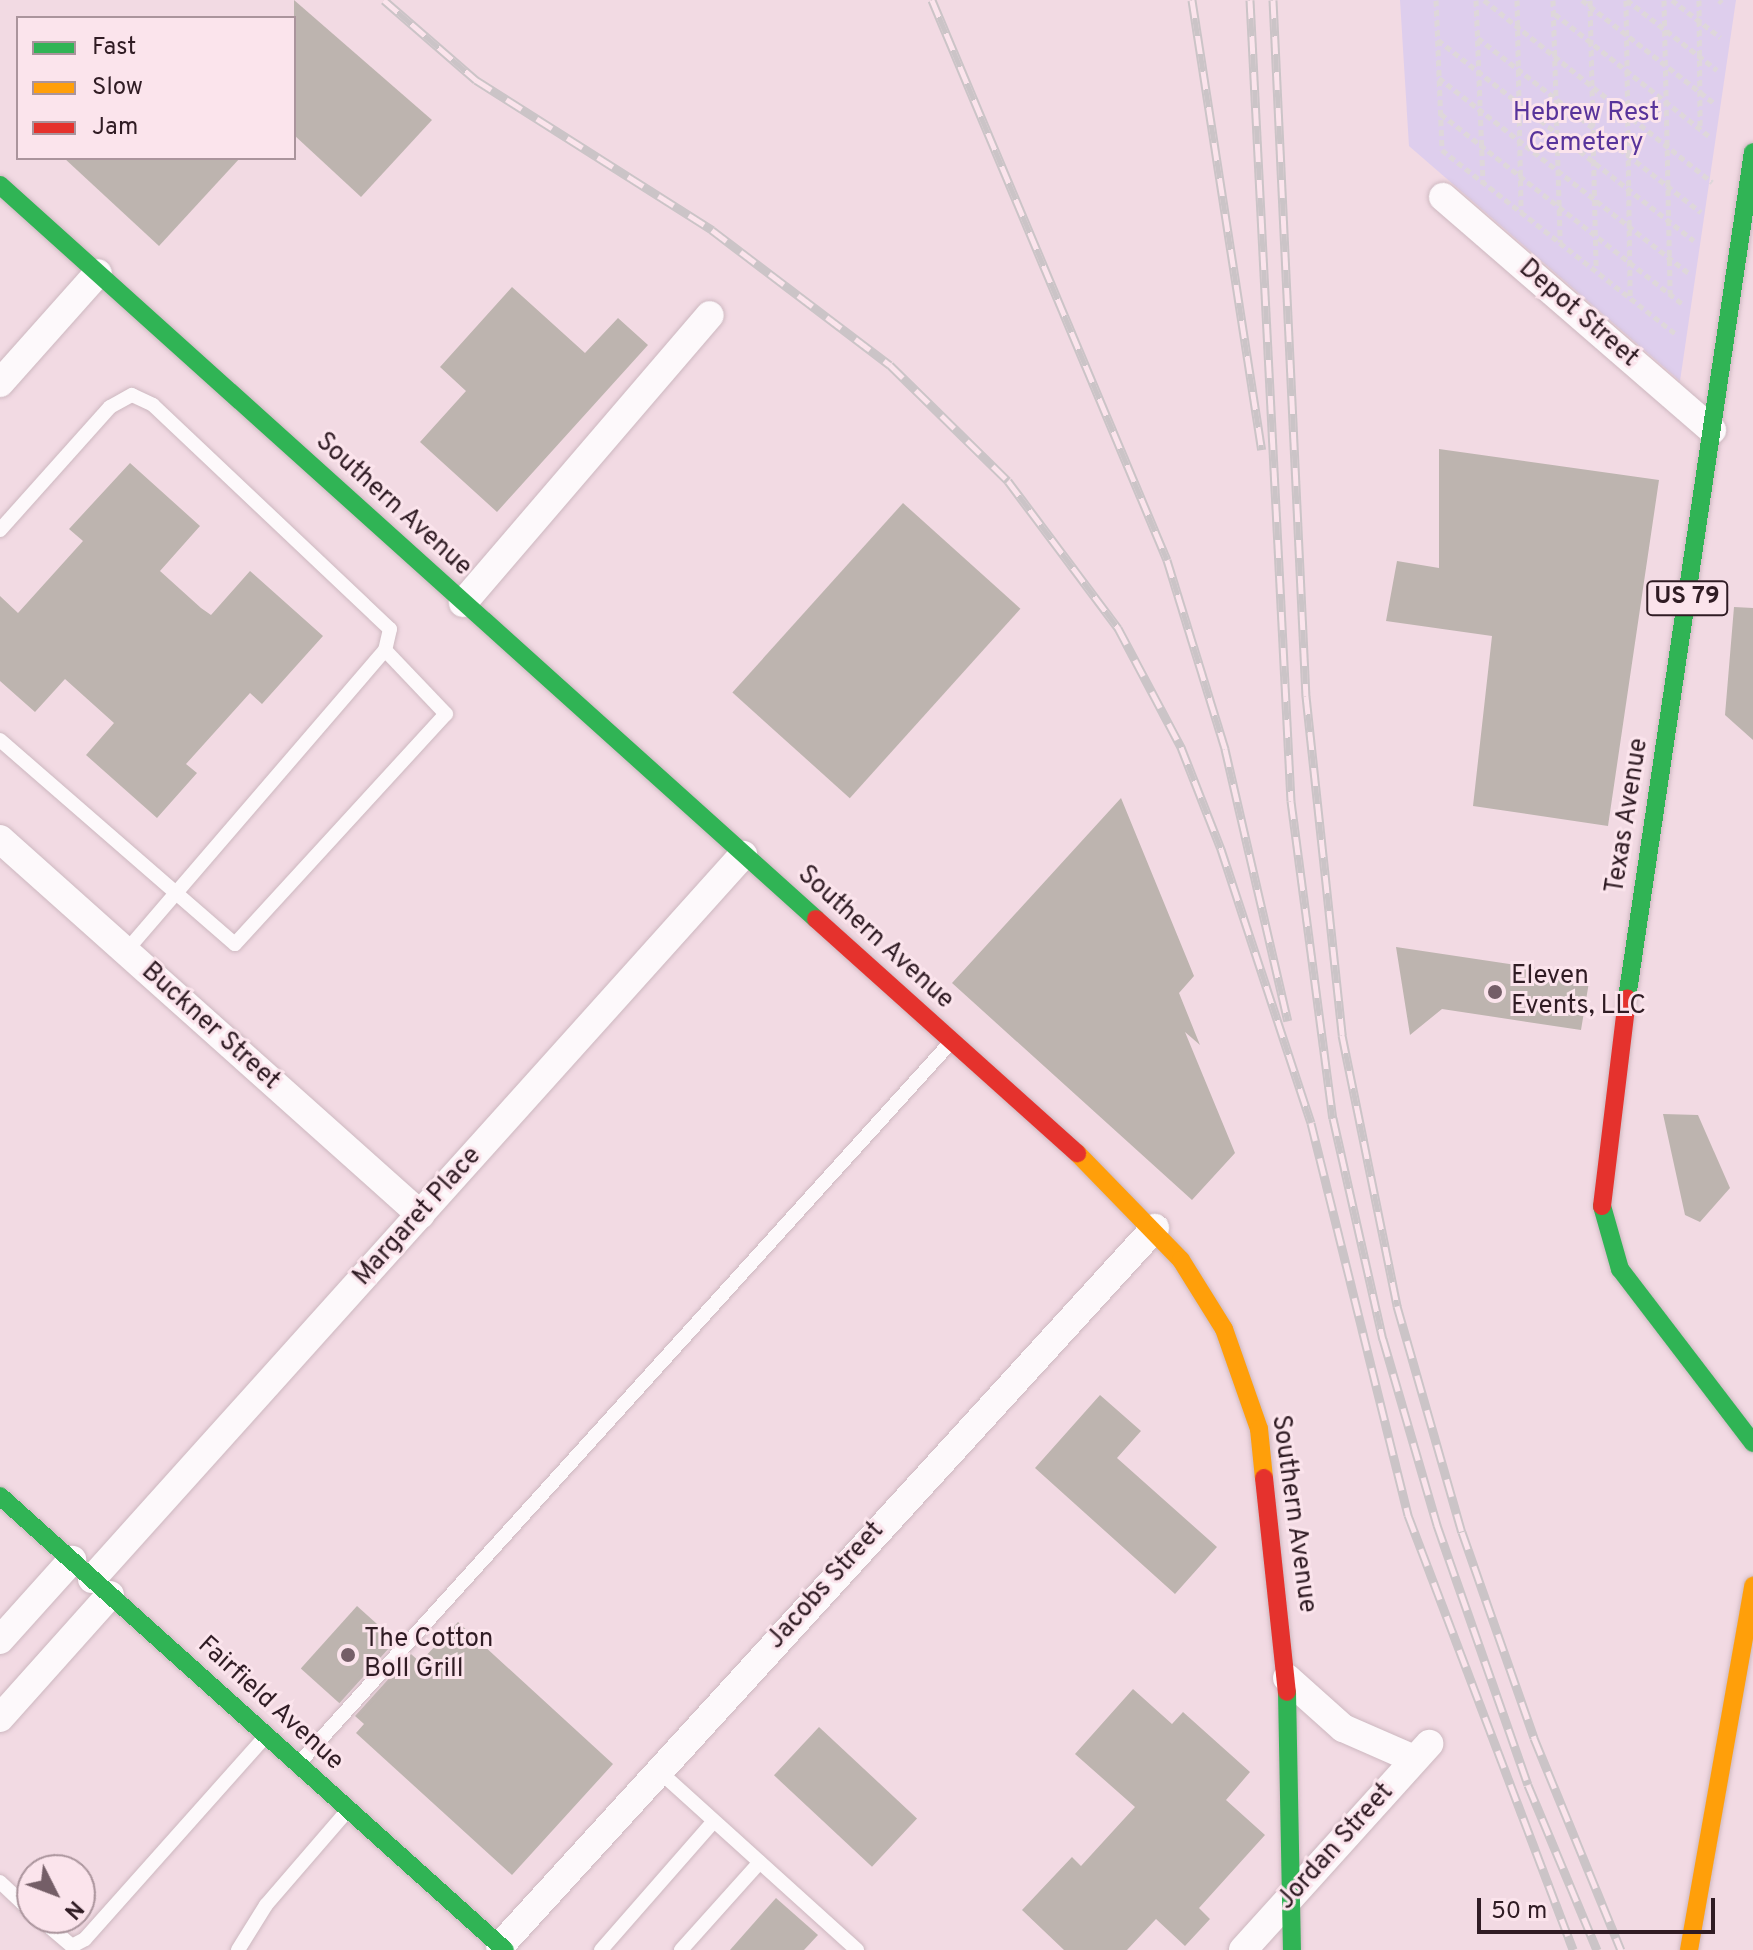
<!DOCTYPE html>
<style>
body{margin:0}
#map{position:relative;width:1753px;height:1950px;overflow:hidden;background:#f2dae3;font-family:Overpass,sans-serif}
div>[style]{position:absolute}
.green>*{inset:0;background:#deceed}
.building>*{inset:0;background:#bdb4af;transform-origin:0 0}
.path>*{height:5px;margin-top:-2.5px;transform-origin:0;background:repeating-linear-gradient(90deg,#ded7da 0 6px,transparent 0 10px)}
.roads{filter:drop-shadow(0 0 2px #cdb8c0) drop-shadow(0 0 2px #cdb8c0)}
.lane>*{height:14px;margin:-7px;padding:0 7px;transform-origin:7px;border-radius:7px;background:#fdf9fb}
.street>*{height:28px;margin:-14px;padding:0 14px;transform-origin:14px;border-radius:14px;background:#fdf9fb}
.fast>*{height:18px;margin:-9px;padding:0 9px;transform-origin:9px;border-radius:9px;background:#30b455}
.slow>*{height:18px;margin:-9px;padding:0 9px;transform-origin:9px;border-radius:9px;background:#ff9f0a}
.jam>*{height:18px;margin:-9px;padding:0 9px;transform-origin:9px;border-radius:9px;background:#e5322d}
.rail>*{height:9px;margin-top:-4.5px;transform-origin:0;background:repeating-linear-gradient(90deg,#fbe4ec 0 18px,#cbc4c7 0 36px);box-sizing:border-box;border-block:2px solid #cbc4c7}
.dots>*{width:22px;height:22px;translate:-50% -50%;box-sizing:border-box;border:4px solid #fbe4ec;border-radius:50%}
span{translate:-50% -50%;white-space:nowrap;text-align:center;line-height:1.15;-webkit-text-stroke:6px #fbe4ec;paint-order:stroke}
.shield-label span{padding:2px 6px;background:#fbe4ec;border:2px solid;border-radius:6px;-webkit-text-stroke-width:0}
.shield-label{font-size:24px;color:#301c24;font-weight:700}
.park-label{font-size:26px;color:#58349b}
.street-label{font-size:26px;color:#301c24}
.poi-label{font-size:26px;color:#301c24}
.left{translate:0 -50%;text-align:left}
.legend{position:absolute;left:16px;top:16px;width:280px;height:144px;box-sizing:border-box;background:#fbe4ec;border:2px solid #aa949c;margin:0;padding:10px 14px;list-style:none;font-size:24px;color:#301c24}
.legend li{display:flex;align-items:center;gap:16px;height:40px}
.legend b{width:40px;border:2px solid #aa949c}
.north{position:absolute;left:16px;top:1854px;width:80px;height:80px;box-sizing:border-box;background:#fbe4ec;border:2px solid #aa949c;border-radius:50%;rotate:132deg;font-size:22px;font-weight:700;line-height:32px;text-align:center;color:#301c24}
.north::after{content:'';display:block;margin:auto;width:28px;height:36px;background:#745e67;clip-path:polygon(50% 0,100% 100%,50% 72%,0 100%)}
.scale{position:absolute;left:1477px;top:1898px;width:238px;height:36px;box-sizing:border-box;border:4px solid #301c24;border-top:0;padding-left:10px;font-size:24px;line-height:28px;white-space:nowrap;color:#301c24;-webkit-text-stroke:6px #fbe4ec;paint-order:stroke}
</style>
<div id="map">
<div class="green">
<div style="clip-path:polygon(1400px 0,1736px 0,1680px 381px,1409px 146px)"></div>
</div>
<div class="building">
<div style="clip-path:polygon(294px 0,432px 120px,361px 197px,294px 135px)"></div>
<div style="clip-path:polygon(64px 158px,240px 158px,159px 246px)"></div>
<div style="clip-path:polygon(512px 287px,585px 353px,618px 318px,648px 345px,497px 512px,420px 442px,466px 391px,440px 367px)"></div>
<div style="clip-path:polygon(1439px 449px,1659px 480px,1608px 826px,1473px 806px,1492px 636px,1386px 621px,1397px 561px,1439px 568px)"></div>
<div style="clip-path:polygon(130px 463px,200px 526px,160px 571px,201px 608px,211px 615px,250px 571px,323px 636px,262px 704px,250px 693px,186px 764px,197px 773px,157px 818px,86px 755px,114px 723px,65px 679px,35px 712px,0 681px,0 596px,18px 613px,83px 541px,69px 529px)"></div>
<div style="left:903px;top:503px;width:158px;height:255px;rotate:42deg"></div>
<div style="clip-path:polygon(1734px 607px,1753px 608px,1753px 740px,1725px 715px)"></div>
<div style="clip-path:polygon(1121px 798px,1194px 976px,1179px 993px,1200px 1045px,1185px 1032px,1235px 1153px,1192px 1200px,952px 983px)"></div>
<div style="clip-path:polygon(1396px 947px,1590px 976px,1581px 1030px,1442px 1009px,1410px 1035px)"></div>
<div style="clip-path:polygon(1663px 1114px,1698px 1115px,1730px 1188px,1700px 1222px,1685px 1215px)"></div>
<div style="clip-path:polygon(1100px 1395px,1141px 1431px,1117px 1458px,1217px 1547px,1175px 1594px,1035px 1468px)"></div>
<div style="left:357px;top:1606px;width:52px;height:84px;rotate:42deg"></div>
<div style="clip-path:polygon(458px 1622px,613px 1764px,512px 1875px,356px 1733px,364px 1724px,355px 1716px,411px 1654px,420px 1662px)"></div>
<div style="clip-path:polygon(1133px 1689px,1172px 1724px,1183px 1712px,1250px 1772px,1226px 1800px,1265px 1835px,1199px 1908px,1210px 1919px,1185px 1946px,1156px 1919px,1127px 1950px,1064px 1950px,1022px 1910px,1072px 1857px,1081px 1866px,1135px 1807px,1075px 1754px)"></div>
<div style="left:819px;top:1727px;width:134px;height:66px;rotate:43deg"></div>
<div style="clip-path:polygon(776px 1898px,818px 1935px,804px 1950px,730px 1950px)"></div>
</div>
<div class="path">
<div style="left:1436px;top:0;width:150px;rotate:87.7deg"></div>
<div style="left:1442px;top:150px;width:299px;rotate:38.2deg"></div>
<div style="left:1476px;top:0;width:181px;rotate:87.8deg"></div>
<div style="left:1484px;top:0;width:292px;rotate:38.6deg"></div>
<div style="left:1517px;top:0;width:211px;rotate:88.9deg"></div>
<div style="left:1553px;top:0;width:242px;rotate:88.3deg"></div>
<div style="left:1582px;top:0;width:167px;rotate:38deg"></div>
<div style="left:1590px;top:0;width:270px;rotate:88.7deg"></div>
<div style="left:1626px;top:0;width:297px;rotate:89.2deg"></div>
<div style="left:1627px;top:0;width:114px;rotate:37.9deg"></div>
<div style="left:1664px;top:0;width:293px;rotate:88.8deg"></div>
<div style="left:1672px;top:0;width:61px;rotate:37.6deg"></div>
<div style="left:1699px;top:0;width:127px;rotate:89.5deg"></div>
<div style="left:1719px;top:0;width:4px;rotate:45deg"></div>
<div style="left:1555px;top:14px;width:196px;rotate:38.4deg"></div>
<div style="left:1478px;top:38px;width:283px;rotate:38deg"></div>
<div style="left:1438px;top:40px;width:325px;rotate:38.1deg"></div>
<div style="left:1439px;top:78px;width:320px;rotate:38deg"></div>
<div style="left:1441px;top:114px;width:309px;rotate:38.2deg"></div>
</div>
<div class="roads">
<div class="lane">
<div style="left:0;top:530px;width:165px;rotate:-48.2deg"></div>
<div style="left:110px;top:407px;width:25px;rotate:-29deg"></div>
<div style="left:132px;top:395px;width:23px;rotate:25deg"></div>
<div style="left:153px;top:405px;width:326px;rotate:43.4deg"></div>
<div style="left:390px;top:629px;width:22px;rotate:103deg"></div>
<div style="left:385px;top:650px;width:399px;rotate:130.7deg"></div>
<div style="left:0;top:740px;width:311px;rotate:41deg"></div>
<div style="left:235px;top:944px;width:312px;rotate:-47.5deg"></div>
<div style="left:446px;top:714px;width:88px;rotate:-133.6deg"></div>
<div style="left:300px;top:1762px;width:971px;rotate:-47.88deg"></div>
<div style="left:659px;top:1771px;width:267px;rotate:42.1deg"></div>
<div style="left:0;top:1882px;width:44px;rotate:43.2deg"></div>
<div style="left:39px;top:1918px;width:43px;rotate:40.3deg"></div>
<div style="left:72px;top:1946px;width:15px;rotate:-28deg"></div>
<div style="left:85px;top:1939px;width:272px;rotate:-48.3deg"></div>
<div style="left:238px;top:1950px;width:53px;rotate:-58.1deg"></div>
<div style="left:266px;top:1905px;width:125px;rotate:-49.2deg"></div>
<div style="left:601px;top:1950px;width:171px;rotate:-48.8deg"></div>
<div style="left:681px;top:1950px;width:118px;rotate:-48.1deg"></div>
</div>
<div class="street">
<div style="left:1443px;top:197px;width:356px;rotate:40.9deg"></div>
<div style="left:0;top:383px;width:147px;rotate:-48.3deg"></div>
<div style="left:463px;top:603px;width:379px;rotate:-49.4deg"></div>
<div style="left:0;top:839px;width:564px;rotate:41.77deg"></div>
<div style="left:92px;top:1579px;width:974px;rotate:-48.04deg"></div>
<div style="left:0;top:1640px;width:108px;rotate:-48deg"></div>
<div style="left:1287px;top:1678px;width:75px;rotate:41.8deg"></div>
<div style="left:1343px;top:1728px;width:77px;rotate:23.6deg"></div>
<div style="left:0;top:1718px;width:165px;rotate:-48.2deg"></div>
<div style="left:500px;top:1946px;width:972px;rotate:-47.63deg"></div>
<div style="left:1243px;top:1950px;width:278px;rotate:-47.9deg"></div>
</div>
<div class="fast">
<div style="left:0;top:185px;width:1098px;rotate:41.97deg"></div>
<div style="left:1627px;top:998px;width:855px;rotate:-81.53deg"></div>
<div style="left:1602px;top:1206px;width:66px;rotate:74.1deg"></div>
<div style="left:1620px;top:1269px;width:219px;rotate:52.6deg"></div>
<div style="left:0;top:1496px;width:679px;rotate:41.96deg"></div>
<div style="left:1287px;top:1692px;width:258px;rotate:88.9deg"></div>
</div>
<div class="slow">
<div style="left:1077px;top:1153px;width:149px;rotate:45.8deg"></div>
<div style="left:1181px;top:1260px;width:81px;rotate:58.1deg"></div>
<div style="left:1224px;top:1329px;width:106px;rotate:70.7deg"></div>
<div style="left:1259px;top:1429px;width:49px;rotate:84.2deg"></div>
<div style="left:1689px;top:1950px;width:370px;rotate:-80deg"></div>
</div>
<div class="jam">
<div style="left:816px;top:919px;width:351px;rotate:41.9deg"></div>
<div style="left:1602px;top:1206px;width:209px;rotate:-83.1deg"></div>
<div style="left:1264px;top:1478px;width:215px;rotate:83.9deg"></div>
</div>
</div>
<div class="rail">
<div style="left:384px;top:0;width:122px;rotate:41deg"></div>
<div style="left:476px;top:80px;width:280px;rotate:32.4deg"></div>
<div style="left:712px;top:230px;width:223px;rotate:37.2deg"></div>
<div style="left:890px;top:365px;width:165px;rotate:44.5deg"></div>
<div style="left:1008px;top:481px;width:184px;rotate:53.2deg"></div>
<div style="left:1118px;top:628px;width:135px;rotate:62.1deg"></div>
<div style="left:1181px;top:747px;width:110px;rotate:68.6deg"></div>
<div style="left:1221px;top:849px;width:288px;rotate:71.8deg"></div>
<div style="left:1311px;top:1123px;width:404px;rotate:76.1deg"></div>
<div style="left:1408px;top:1515px;width:465px;rotate:69.2deg"></div>
<div style="left:932px;top:0;width:607px;rotate:67.23deg"></div>
<div style="left:1167px;top:560px;width:198px;rotate:72.9deg"></div>
<div style="left:1225px;top:749px;width:279px;rotate:77deg"></div>
<div style="left:1192px;top:0;width:455px;rotate:81.2deg"></div>
<div style="left:1250px;top:0;width:802px;rotate:87.07deg"></div>
<div style="left:1291px;top:801px;width:320px;rotate:82.5deg"></div>
<div style="left:1333px;top:1118px;width:227px;rotate:77.3deg"></div>
<div style="left:1383px;top:1339px;width:194px;rotate:73.8deg"></div>
<div style="left:1437px;top:1525px;width:275px;rotate:70.7deg"></div>
<div style="left:1528px;top:1785px;width:179px;rotate:67.3deg"></div>
<div style="left:1273px;top:0;width:697px;rotate:87.29deg"></div>
<div style="left:1306px;top:696px;width:341px;rotate:83.9deg"></div>
<div style="left:1342px;top:1035px;width:277px;rotate:78.5deg"></div>
<div style="left:1397px;top:1306px;width:235px;rotate:74deg"></div>
<div style="left:1462px;top:1532px;width:218px;rotate:70.7deg"></div>
<div style="left:1534px;top:1738px;width:229px;rotate:67.7deg"></div>
</div>
<div class="dots">
<div style="left:1495px;top:992px;background:#745e67"></div>
<div style="left:348px;top:1655px;background:#745e67"></div>
</div>
<div class="shield-label">
<span style="left:1687px;top:598px">US 79</span>
</div>
<div class="park-label">
<span style="left:1586px;top:129px">Hebrew Rest<br>Cemetery</span>
</div>
<div class="street-label">
<span style="left:1578px;top:314px;rotate:41deg">Depot Street</span>
<span style="left:393px;top:505px;rotate:42deg">Southern Avenue</span>
<span style="left:1628px;top:816px;rotate:-81deg">Texas Avenue</span>
<span style="left:875px;top:938px;rotate:42deg">Southern Avenue</span>
<span style="left:210px;top:1027px;rotate:42deg">Buckner Street</span>
<span style="left:418px;top:1217px;rotate:-48deg">Margaret Place</span>
<span style="left:1293px;top:1514px;rotate:82deg">Southern Avenue</span>
<span style="left:826px;top:1586px;rotate:-48deg">Jacobs Street</span>
<span style="left:270px;top:1704px;rotate:42deg">Fairfield Avenue</span>
<span style="left:1336px;top:1847px;rotate:-48deg">Jordan Street</span>
</div>
<div class="poi-label">
<span class="left" style="left:1511px;top:992px">Eleven<br>Events, LLC</span>
<span class="left" style="left:364px;top:1655px">The Cotton<br>Boll Grill</span>
</div>
<ul class="legend">
<li><b style="height:10px;background:#30b455"></b>Fast</li>
<li><b style="height:10px;background:#ff9f0a"></b>Slow</li>
<li><b style="height:10px;background:#e5322d"></b>Jam</li>
</ul>
<div class="north">N</div>
<div class="scale">50 m</div>
</div>
